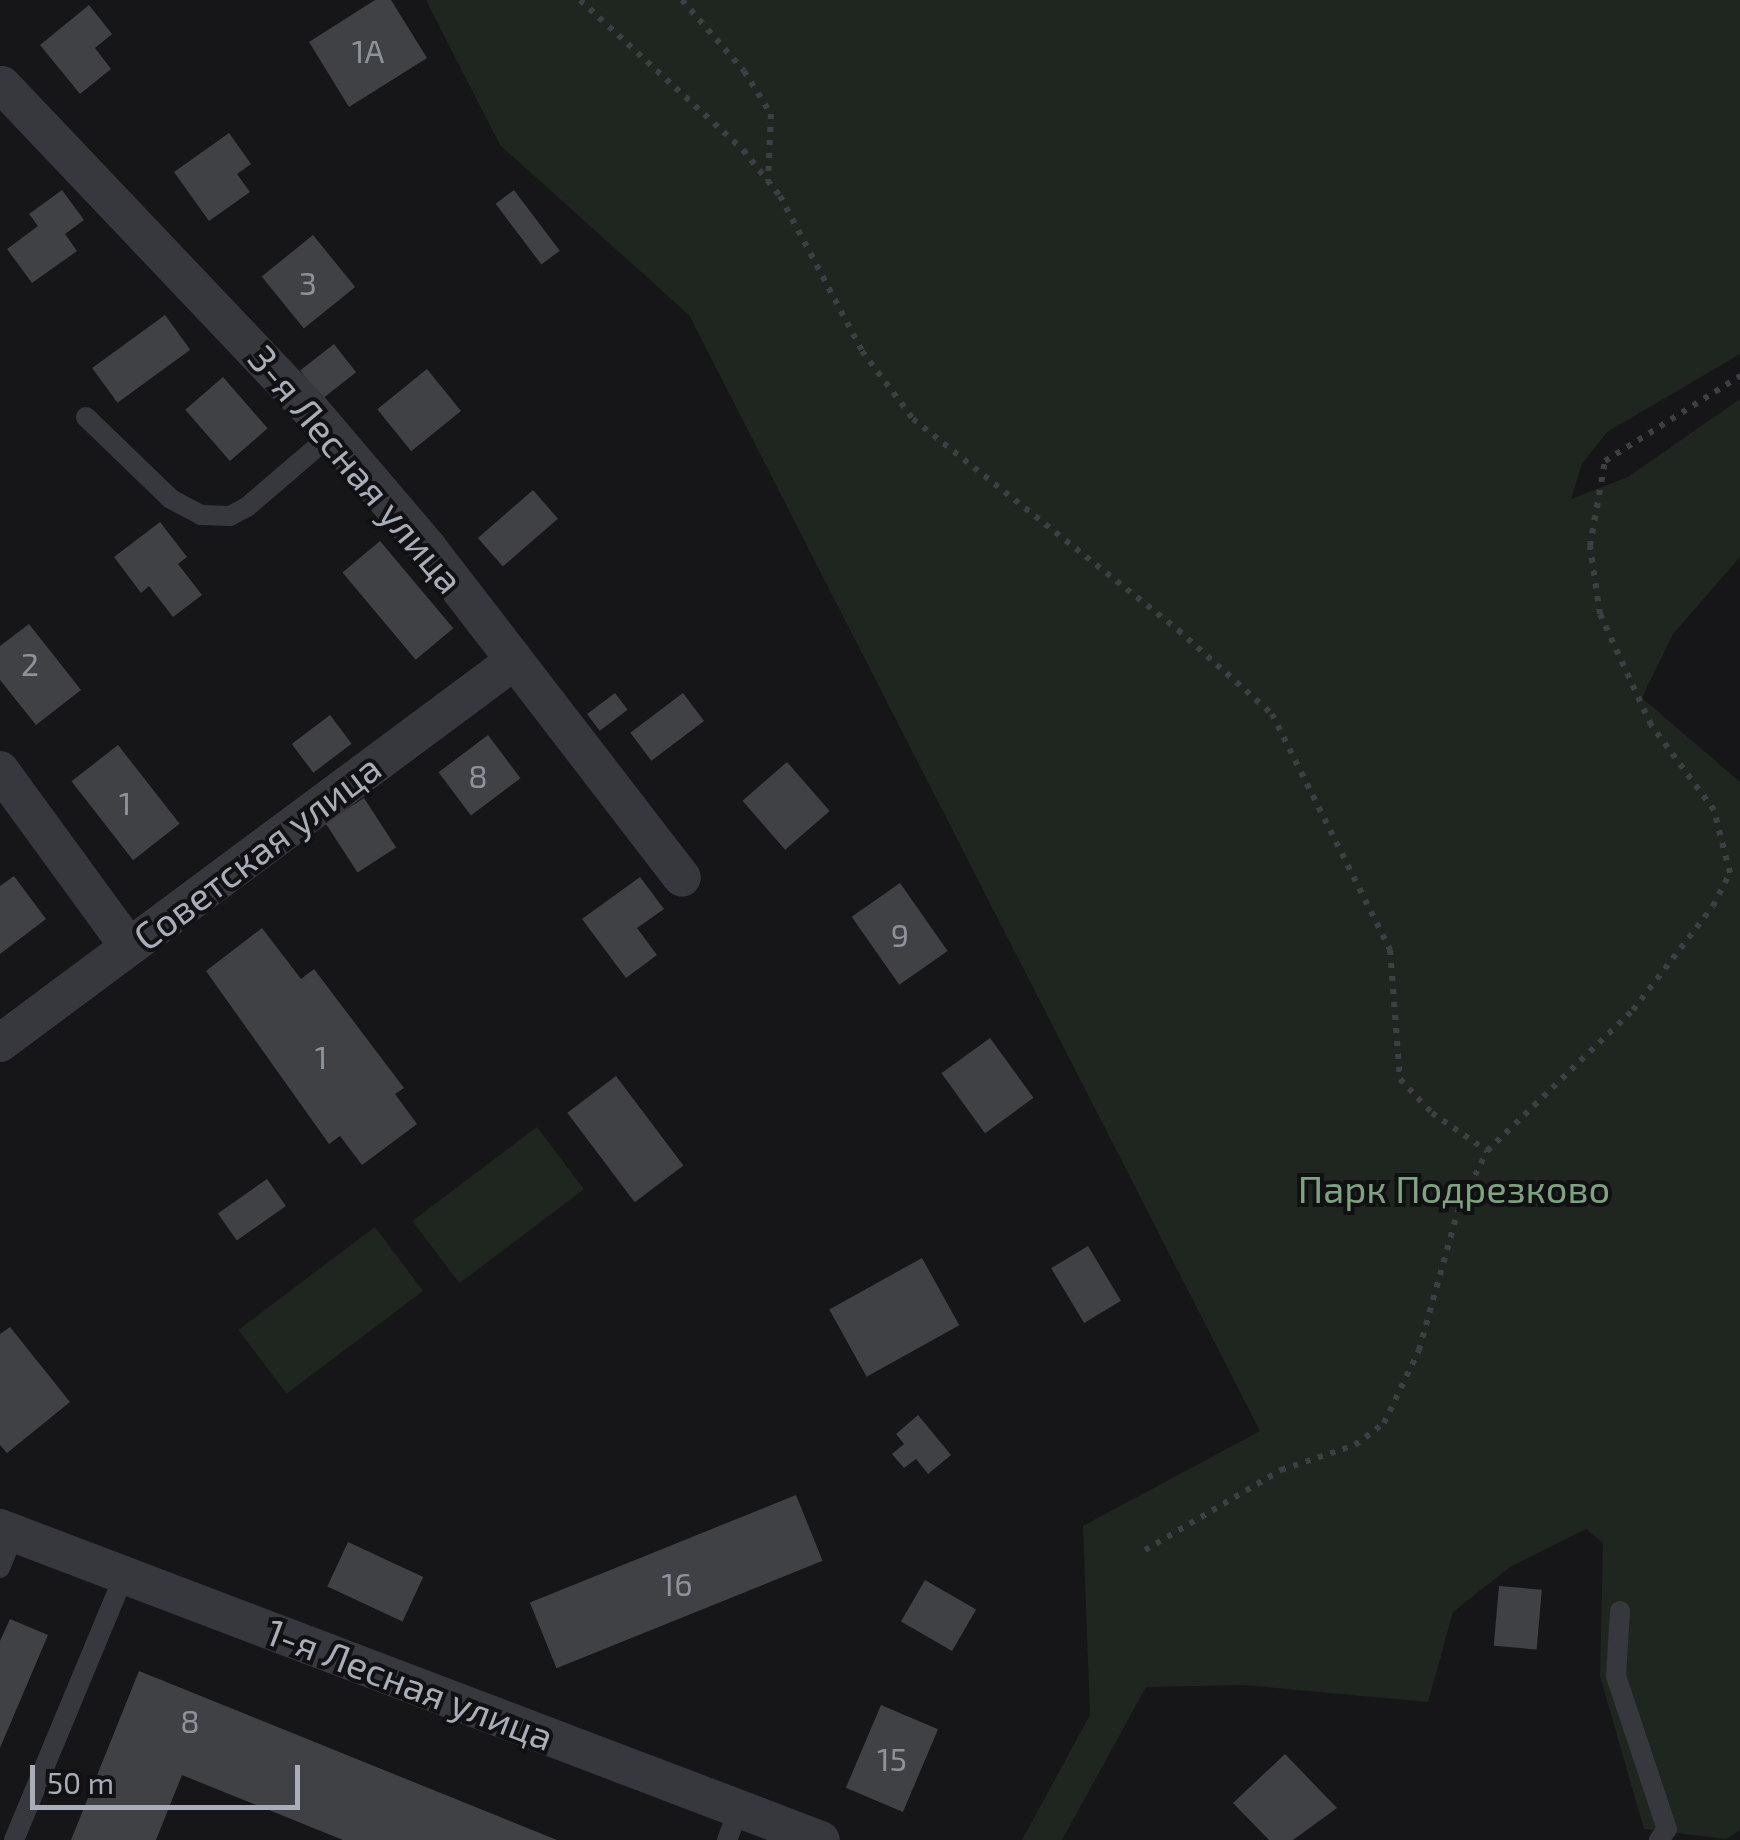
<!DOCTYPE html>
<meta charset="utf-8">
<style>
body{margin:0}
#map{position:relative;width:1740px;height:1840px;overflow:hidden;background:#161618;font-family:"Exo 2",sans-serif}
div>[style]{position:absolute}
.green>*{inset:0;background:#1e261f;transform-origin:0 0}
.building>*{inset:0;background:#404145;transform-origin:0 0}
.path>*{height:6px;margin-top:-3px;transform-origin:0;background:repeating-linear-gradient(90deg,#3d3f44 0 5px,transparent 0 13px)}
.lane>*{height:20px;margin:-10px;padding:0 10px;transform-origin:10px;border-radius:10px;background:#37383d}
.street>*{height:38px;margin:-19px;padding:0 19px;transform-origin:19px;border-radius:19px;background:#37383d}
span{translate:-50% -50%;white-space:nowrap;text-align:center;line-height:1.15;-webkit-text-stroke:8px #111113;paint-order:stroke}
.number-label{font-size:32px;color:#8e929b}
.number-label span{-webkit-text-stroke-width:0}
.street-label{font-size:38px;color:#a8adb8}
.park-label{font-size:38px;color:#7fa381}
.scale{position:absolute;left:30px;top:1765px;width:270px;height:45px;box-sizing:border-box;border:5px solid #a8adb8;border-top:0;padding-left:12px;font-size:30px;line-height:35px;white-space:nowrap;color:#a8adb8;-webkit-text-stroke:8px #111113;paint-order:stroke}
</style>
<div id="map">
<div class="green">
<div style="clip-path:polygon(426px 0,1740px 0,1740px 354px,1607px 432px,1582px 464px,1571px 499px,1628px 477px,1740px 399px,1740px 557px,1673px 634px,1642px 698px,1740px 782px,1740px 1830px,1726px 1839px,1644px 1829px,1600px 1676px,1603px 1543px,1586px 1529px,1510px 1567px,1453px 1612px,1428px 1702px,1244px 1685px,1146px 1687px,1062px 1840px,1022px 1840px,1090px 1715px,1083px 1526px,1260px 1431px,689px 315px,500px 145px)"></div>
<div style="left:537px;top:1127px;width:78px;height:156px;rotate:53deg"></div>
<div style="left:375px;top:1227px;width:80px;height:171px;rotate:53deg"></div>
</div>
<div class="building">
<div style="clip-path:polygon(375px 0,391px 0,427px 58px,349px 107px,309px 42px)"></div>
<div style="clip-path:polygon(89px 5px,112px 34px,95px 48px,111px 69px,80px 94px,40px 45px)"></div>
<div style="clip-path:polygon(229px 133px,251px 164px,237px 174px,250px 192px,209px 221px,174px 172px)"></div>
<div style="clip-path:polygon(62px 190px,84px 220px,65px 234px,77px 251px,32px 283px,7px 249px,38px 226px,29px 214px)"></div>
<div style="left:514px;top:190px;width:76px;height:23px;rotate:53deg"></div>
<div style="left:313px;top:235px;width:67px;height:66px;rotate:51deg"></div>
<div style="left:165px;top:315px;width:43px;height:90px;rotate:54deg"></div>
<div style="left:334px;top:344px;width:36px;height:43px;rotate:52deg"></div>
<div style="left:427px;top:369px;width:54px;height:64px;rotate:51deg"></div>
<div style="left:223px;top:377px;width:68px;height:50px;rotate:49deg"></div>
<div style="left:533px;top:490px;width:38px;height:73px;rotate:49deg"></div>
<div style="clip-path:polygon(160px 522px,187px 557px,178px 564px,202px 595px,173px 617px,149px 586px,141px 593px,114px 557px)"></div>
<div style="left:380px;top:541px;width:114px;height:49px;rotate:50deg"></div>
<div style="clip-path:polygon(29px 624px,81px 690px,36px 725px,0 680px,0 646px)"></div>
<div style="left:615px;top:693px;width:21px;height:35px;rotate:53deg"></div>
<div style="left:683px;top:693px;width:35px;height:66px;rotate:53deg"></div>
<div style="left:330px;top:715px;width:36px;height:48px;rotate:53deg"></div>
<div style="left:488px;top:735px;width:54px;height:62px;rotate:53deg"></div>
<div style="left:118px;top:745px;width:100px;height:59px;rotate:52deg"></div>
<div style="left:787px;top:762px;width:65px;height:59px;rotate:49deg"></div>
<div style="left:364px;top:798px;width:59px;height:46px;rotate:57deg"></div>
<div style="clip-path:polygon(14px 876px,46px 919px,0 954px,0 886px)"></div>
<div style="clip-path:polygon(640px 877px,664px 909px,637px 928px,657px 955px,626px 978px,582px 919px)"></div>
<div style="left:900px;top:883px;width:83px;height:59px;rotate:55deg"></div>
<div style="clip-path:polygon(262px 928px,301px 979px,314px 969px,404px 1088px,395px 1094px,417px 1124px,362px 1165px,340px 1136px,329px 1144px,206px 971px)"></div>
<div style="left:990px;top:1038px;width:74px;height:60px;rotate:54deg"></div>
<div style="left:616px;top:1076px;width:112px;height:61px;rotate:53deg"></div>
<div style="left:267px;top:1179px;width:33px;height:60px;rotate:55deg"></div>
<div style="left:1088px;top:1246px;width:64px;height:43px;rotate:59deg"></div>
<div style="left:922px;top:1258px;width:77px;height:106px;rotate:61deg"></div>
<div style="clip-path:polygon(10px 1327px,70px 1402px,7px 1453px,0 1445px,0 1334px)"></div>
<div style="clip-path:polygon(918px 1415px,951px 1455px,928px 1474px,916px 1459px,904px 1468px,892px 1454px,904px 1444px,896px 1434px)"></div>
<div style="left:796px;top:1495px;width:71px;height:287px;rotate:68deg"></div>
<div style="left:348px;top:1542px;width:83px;height:49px;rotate:25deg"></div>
<div style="left:925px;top:1580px;width:59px;height:48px;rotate:30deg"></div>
<div style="left:1499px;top:1586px;width:43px;height:60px;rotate:5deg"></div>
<div style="clip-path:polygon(10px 1619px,48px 1635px,0 1748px,0 1641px)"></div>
<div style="clip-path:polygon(139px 1671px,557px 1840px,343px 1840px,182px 1775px,156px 1840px,71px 1840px)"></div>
<div style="left:881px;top:1705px;width:62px;height:90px;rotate:23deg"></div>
<div style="clip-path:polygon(1285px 1754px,1337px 1808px,1293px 1840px,1269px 1840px,1233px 1803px)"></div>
</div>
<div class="path">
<div style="left:580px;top:0;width:222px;rotate:42.6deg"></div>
<div style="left:743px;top:150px;width:59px;rotate:51.2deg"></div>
<div style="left:780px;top:196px;width:175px;rotate:62.1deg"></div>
<div style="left:862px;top:351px;width:85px;rotate:53.1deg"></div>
<div style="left:913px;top:419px;width:339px;rotate:38.5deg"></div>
<div style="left:1178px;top:630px;width:126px;rotate:41.8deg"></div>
<div style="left:1272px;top:714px;width:264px;rotate:63.4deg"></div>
<div style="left:1390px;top:950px;width:129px;rotate:85.6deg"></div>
<div style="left:1400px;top:1079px;width:47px;rotate:46.7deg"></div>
<div style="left:1432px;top:1113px;width:67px;rotate:34.6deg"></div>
<div style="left:682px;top:0;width:94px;rotate:48.9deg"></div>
<div style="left:744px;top:71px;width:51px;rotate:57.9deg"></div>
<div style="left:771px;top:114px;width:67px;rotate:92.6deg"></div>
<div style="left:1145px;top:1550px;width:158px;rotate:-30.5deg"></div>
<div style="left:1281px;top:1470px;width:78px;rotate:-18.7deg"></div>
<div style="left:1355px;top:1445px;width:36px;rotate:-37deg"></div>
<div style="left:1384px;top:1423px;width:81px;rotate:-64.4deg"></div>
<div style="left:1419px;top:1350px;width:145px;rotate:-74.4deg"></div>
<div style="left:1458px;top:1210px;width:66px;rotate:-63.8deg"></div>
<div style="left:1487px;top:1151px;width:203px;rotate:-44deg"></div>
<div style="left:1633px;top:1010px;width:131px;rotate:-52.4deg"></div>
<div style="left:1713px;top:906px;width:37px;rotate:-63deg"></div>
<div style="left:1730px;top:873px;width:65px;rotate:-104.3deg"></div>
<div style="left:1714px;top:810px;width:106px;rotate:-126.5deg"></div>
<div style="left:1651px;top:725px;width:122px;rotate:-114.7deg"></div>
<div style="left:1600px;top:614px;width:69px;rotate:-98.4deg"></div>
<div style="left:1590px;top:546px;width:86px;rotate:-80deg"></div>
<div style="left:1605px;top:461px;width:160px;rotate:-32.2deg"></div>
</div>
<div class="lane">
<div style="left:86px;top:417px;width:118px;rotate:44deg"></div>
<div style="left:171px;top:499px;width:34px;rotate:28deg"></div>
<div style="left:201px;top:515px;width:29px;rotate:2deg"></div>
<div style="left:230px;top:516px;width:19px;rotate:-28deg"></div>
<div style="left:247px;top:507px;width:111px;rotate:-40.6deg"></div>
<div style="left:0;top:1568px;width:37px;rotate:-68deg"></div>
<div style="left:14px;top:1534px;width:8px;rotate:-135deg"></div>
<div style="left:1620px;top:1611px;width:65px;rotate:93.5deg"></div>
<div style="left:1616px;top:1676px;width:161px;rotate:71.6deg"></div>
<div style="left:1667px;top:1829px;width:14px;rotate:126deg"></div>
<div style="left:14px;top:1840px;width:286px;rotate:-67.4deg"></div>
<div style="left:727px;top:1840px;width:33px;rotate:-69deg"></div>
</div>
<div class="street">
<div style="left:2px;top:85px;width:446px;rotate:46.5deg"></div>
<div style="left:309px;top:408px;width:184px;rotate:49.6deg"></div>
<div style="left:428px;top:548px;width:416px;rotate:52.4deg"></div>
<div style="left:0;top:770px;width:219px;rotate:53.9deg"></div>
<div style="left:0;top:1043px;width:640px;rotate:-36.62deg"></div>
<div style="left:0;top:1528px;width:878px;rotate:20.81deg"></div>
</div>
<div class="number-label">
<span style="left:368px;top:50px">1А</span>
<span style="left:308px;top:282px">3</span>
<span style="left:30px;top:663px">2</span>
<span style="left:478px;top:775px">8</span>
<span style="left:125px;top:802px">1</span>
<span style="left:900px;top:934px">9</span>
<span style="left:321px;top:1056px">1</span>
<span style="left:677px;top:1583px">16</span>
<span style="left:190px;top:1720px">8</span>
<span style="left:892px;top:1758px">15</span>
</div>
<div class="street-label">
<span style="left:356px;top:469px;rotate:50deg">3-я Лесная улица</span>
<span style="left:257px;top:852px;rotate:-37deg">Советская улица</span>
<span style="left:410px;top:1684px;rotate:21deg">1-я Лесная улица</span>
</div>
<div class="park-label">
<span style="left:1454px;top:1189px">Парк Подрезково</span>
</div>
<div class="scale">50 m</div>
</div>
